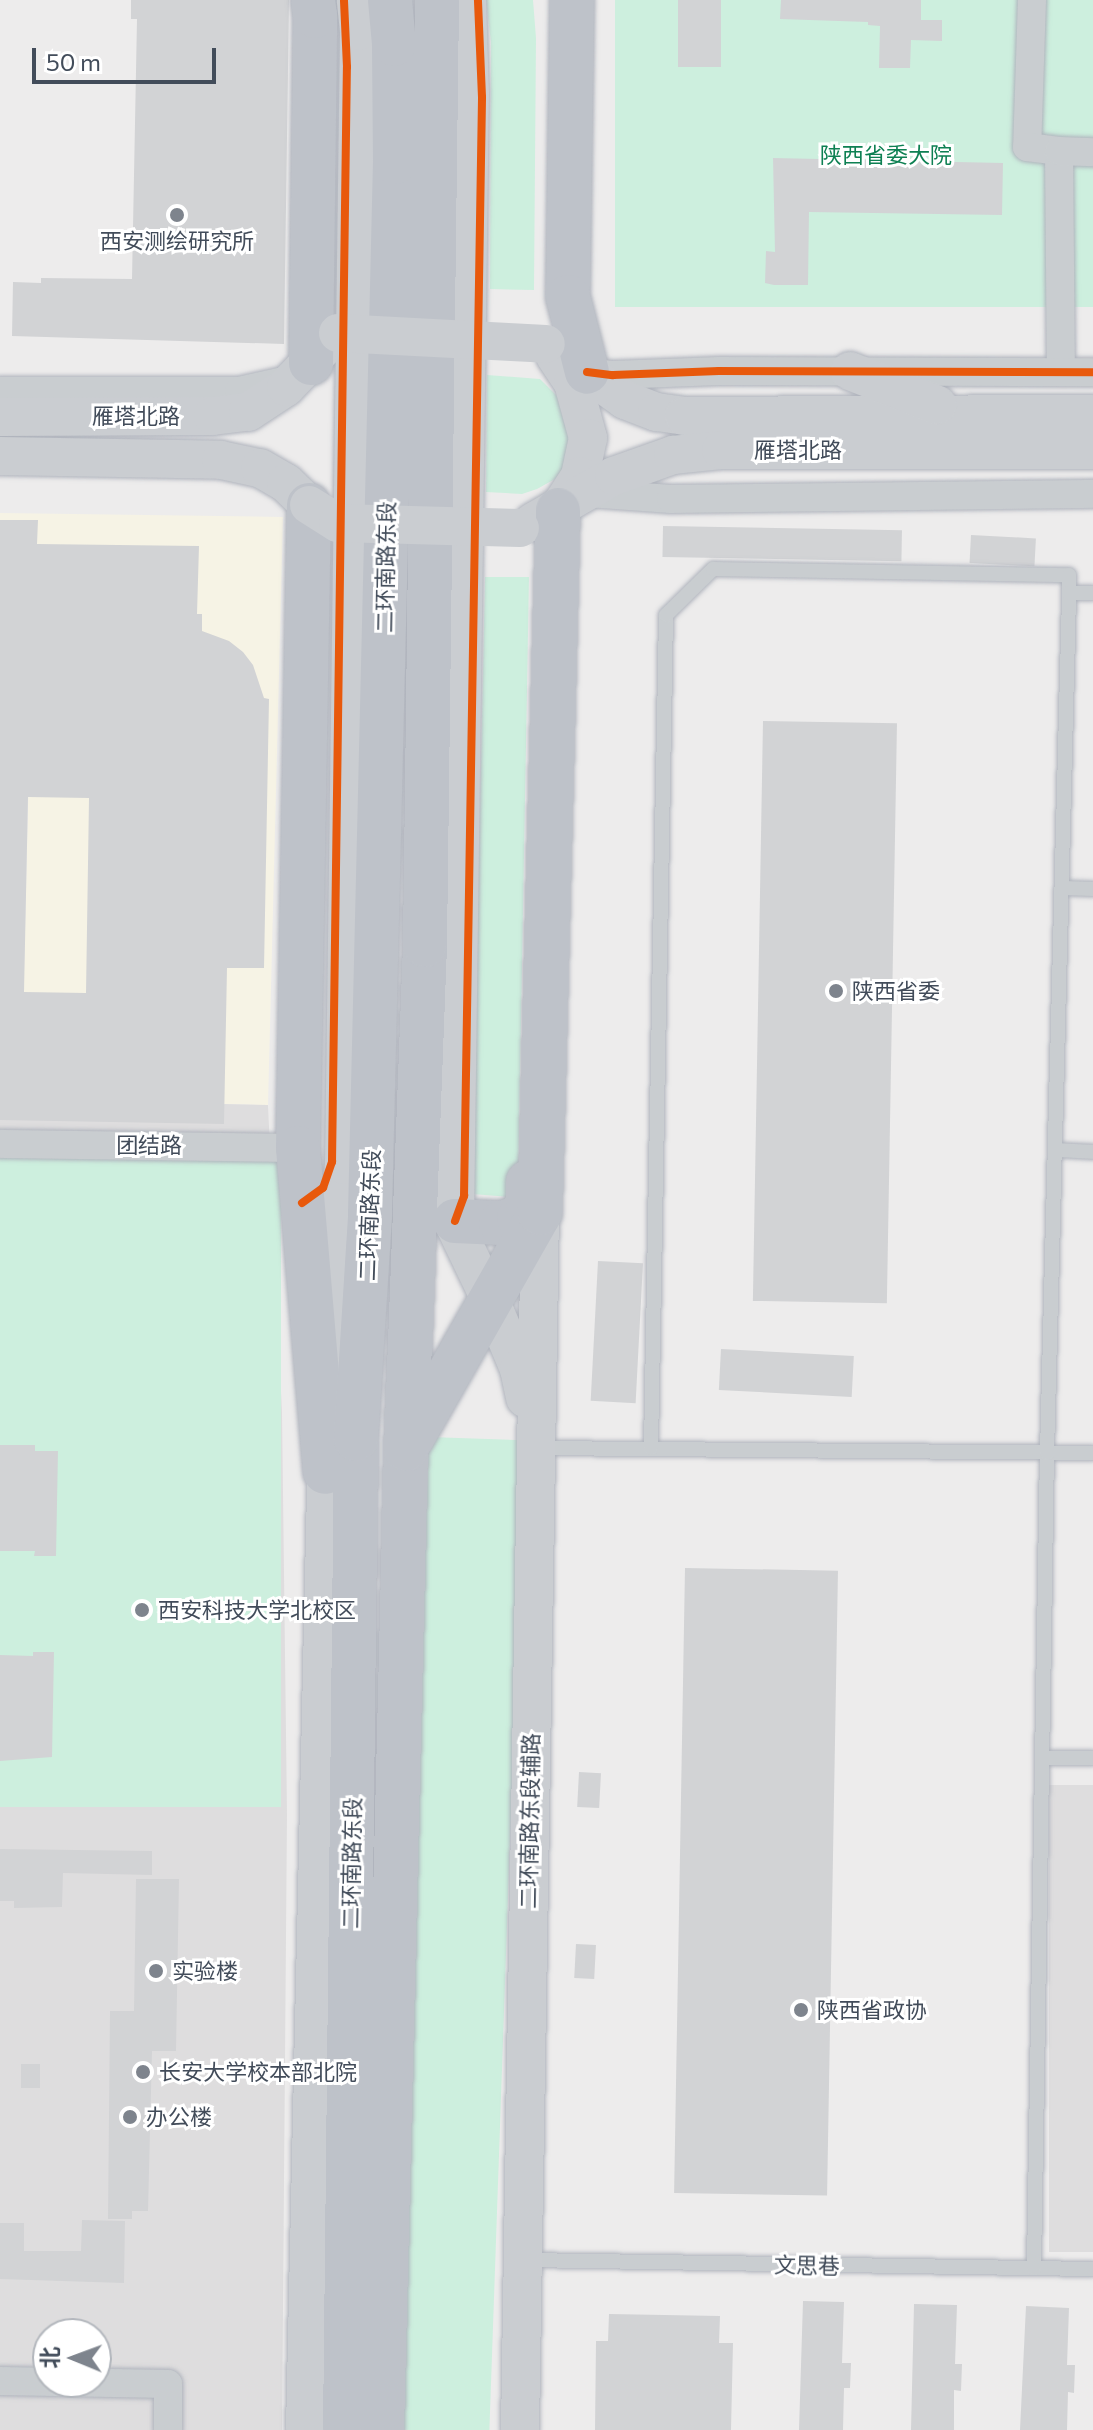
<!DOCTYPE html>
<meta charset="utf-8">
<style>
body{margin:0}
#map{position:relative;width:1093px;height:2430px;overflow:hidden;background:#edecec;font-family:Commissioner,"Noto Sans SC",sans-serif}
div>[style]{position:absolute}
.commercial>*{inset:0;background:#f6f3e5}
.education>*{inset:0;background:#deddde;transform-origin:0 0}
.green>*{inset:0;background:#cdefde;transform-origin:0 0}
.building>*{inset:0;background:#d2d3d5;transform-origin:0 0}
.roads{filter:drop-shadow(0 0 2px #b0b4bd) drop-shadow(0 0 2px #b0b4bd)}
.service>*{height:14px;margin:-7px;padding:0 7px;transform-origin:7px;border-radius:7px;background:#c9cdd0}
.minor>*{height:28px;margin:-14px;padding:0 14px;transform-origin:14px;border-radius:14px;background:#c9cdd0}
.secondary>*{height:38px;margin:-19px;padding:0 19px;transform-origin:19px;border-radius:19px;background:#cacdd1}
.trunk>*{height:44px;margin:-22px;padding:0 22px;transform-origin:22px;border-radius:22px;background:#bec2c9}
.secondary-bridge>*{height:38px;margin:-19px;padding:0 19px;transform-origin:19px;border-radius:19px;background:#cacdd1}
.cycleway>*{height:8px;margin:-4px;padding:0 4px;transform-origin:4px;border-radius:4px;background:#e8590c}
.dots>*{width:22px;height:22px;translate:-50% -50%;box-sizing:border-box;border:4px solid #fff;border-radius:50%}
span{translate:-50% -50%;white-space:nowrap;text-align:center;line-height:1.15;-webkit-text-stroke:6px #fff;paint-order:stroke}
.park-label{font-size:22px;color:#0e8053}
.poi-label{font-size:22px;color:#424c5a}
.left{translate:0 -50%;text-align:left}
.street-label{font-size:22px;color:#424c5a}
.north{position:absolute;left:32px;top:2318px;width:80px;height:80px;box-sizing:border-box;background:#fff;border:2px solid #b3b7bd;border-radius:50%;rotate:271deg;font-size:22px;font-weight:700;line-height:32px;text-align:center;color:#424c5a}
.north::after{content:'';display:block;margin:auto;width:28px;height:36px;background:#7e848d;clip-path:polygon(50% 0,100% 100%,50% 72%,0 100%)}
.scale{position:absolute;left:32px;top:48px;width:184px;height:36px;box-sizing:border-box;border:4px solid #424c5a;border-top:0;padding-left:10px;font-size:24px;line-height:28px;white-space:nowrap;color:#424c5a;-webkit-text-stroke:6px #fff;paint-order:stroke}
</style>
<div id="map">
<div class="commercial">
<div style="clip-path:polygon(0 513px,283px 517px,268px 1105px,21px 1099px,32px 638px,0 637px)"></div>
</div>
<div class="education">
<div style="clip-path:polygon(evenodd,0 1099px,268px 1105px,282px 1413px,287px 1814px,282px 2430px,0 2430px,0 1099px,48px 2334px,96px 2334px,96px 2382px,48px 2382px,48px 2334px)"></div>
<div style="left:1049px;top:1785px;width:44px;height:467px"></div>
</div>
<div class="green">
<div style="clip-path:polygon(486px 0,533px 0,536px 38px,534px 290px,490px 289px,491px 42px)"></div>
<div style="left:615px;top:0;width:478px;height:307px"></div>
<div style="clip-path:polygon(487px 375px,540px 379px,566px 405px,574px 424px,568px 462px,555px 479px,537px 489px,522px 494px,486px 492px)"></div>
<div style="clip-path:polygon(485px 577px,529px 577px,518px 1188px,510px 1197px,472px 1194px)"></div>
<div style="left:0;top:1144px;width:281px;height:663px"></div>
<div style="left:429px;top:1437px;width:95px;height:993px;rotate:2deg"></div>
</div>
<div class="building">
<div style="clip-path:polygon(131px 0,289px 0,284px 344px,12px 336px,13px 282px,41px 283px,41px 278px,132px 279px,137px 19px,131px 19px)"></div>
<div style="left:678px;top:0;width:43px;height:67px"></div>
<div style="clip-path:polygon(781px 0,921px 0,921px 20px,942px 20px,942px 41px,911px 40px,910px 68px,879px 68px,880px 26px,868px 25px,868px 22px,780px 19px)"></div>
<div style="clip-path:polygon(773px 158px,1003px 163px,1002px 215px,809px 212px,808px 285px,774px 285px,765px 283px,766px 251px,775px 252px)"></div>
<div style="clip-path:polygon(evenodd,0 520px,38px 520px,37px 544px,199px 546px,197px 614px,202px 614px,202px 631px,229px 641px,243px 652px,253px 665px,264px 698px,269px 699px,264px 968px,227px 968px,224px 1124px,0 1120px,0 520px,28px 797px,89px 798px,86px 993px,24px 992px,28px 797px)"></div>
<div style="left:663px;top:526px;width:239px;height:31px;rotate:1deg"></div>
<div style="left:971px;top:535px;width:65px;height:28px;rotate:3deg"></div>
<div style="left:763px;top:721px;width:134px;height:580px;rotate:1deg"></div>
<div style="left:598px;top:1261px;width:45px;height:140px;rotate:3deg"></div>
<div style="left:721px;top:1349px;width:133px;height:41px;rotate:3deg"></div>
<div style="clip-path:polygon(0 1445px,35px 1445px,35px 1451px,58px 1451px,56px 1556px,34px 1556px,35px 1551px,0 1551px)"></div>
<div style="left:685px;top:1568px;width:153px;height:625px;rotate:1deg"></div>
<div style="clip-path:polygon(33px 1652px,54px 1652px,52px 1757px,0 1761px,0 1655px,33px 1656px)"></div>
<div style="left:579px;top:1772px;width:22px;height:35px;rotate:3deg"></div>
<div style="clip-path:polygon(0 1849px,152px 1851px,152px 1875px,63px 1873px,62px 1907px,14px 1908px,14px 1901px,0 1901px)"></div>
<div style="clip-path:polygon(136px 1879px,179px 1879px,176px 2051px,152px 2051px,148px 2211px,132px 2211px,132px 2219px,108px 2219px,110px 2011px,134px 2011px)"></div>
<div style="left:576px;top:1944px;width:20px;height:34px;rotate:3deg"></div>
<div style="left:40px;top:2064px;width:24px;height:19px;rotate:90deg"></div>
<div style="clip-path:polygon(82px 2220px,125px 2221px,124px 2283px,0 2279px,0 2223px,24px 2223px,24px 2251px,81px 2251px)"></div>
<div style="clip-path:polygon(803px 2301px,844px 2302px,842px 2363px,851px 2363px,850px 2388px,844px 2388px,843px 2430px,799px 2430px)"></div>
<div style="clip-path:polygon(914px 2304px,957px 2305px,955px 2364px,962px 2364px,961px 2391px,954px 2390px,954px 2430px,911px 2430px)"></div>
<div style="clip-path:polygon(1026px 2306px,1069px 2308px,1067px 2365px,1075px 2365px,1074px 2393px,1068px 2392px,1067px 2430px,1020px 2430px)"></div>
<div style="clip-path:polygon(609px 2314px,720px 2316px,719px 2343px,733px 2343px,731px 2430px,595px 2430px,596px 2341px,608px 2341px)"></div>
</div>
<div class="roads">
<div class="service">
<div style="left:1063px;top:888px;width:30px;rotate:2deg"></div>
<div style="left:1056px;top:1150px;width:37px;rotate:3deg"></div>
<div style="left:536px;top:1448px;width:557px;rotate:0.51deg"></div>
<div style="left:651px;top:1448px;width:833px;rotate:-88.97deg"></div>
<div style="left:666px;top:615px;width:66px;rotate:-44.4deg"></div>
<div style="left:713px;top:569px;width:356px;rotate:1deg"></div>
<div style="left:1069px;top:575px;width:18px;rotate:90deg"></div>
<div style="left:1042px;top:1758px;width:51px"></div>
<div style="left:525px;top:2260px;width:568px;rotate:0.91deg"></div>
<div style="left:1034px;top:2268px;width:815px;rotate:-89.09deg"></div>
<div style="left:1047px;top:1453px;width:860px;rotate:-88.53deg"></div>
<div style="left:1069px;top:593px;width:24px"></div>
</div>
<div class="minor">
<div style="left:1032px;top:0;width:147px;rotate:91.9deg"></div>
<div style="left:1027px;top:147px;width:32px;rotate:7deg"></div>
<div style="left:1059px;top:151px;width:220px;rotate:89.5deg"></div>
<div style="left:1059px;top:151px;width:34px;rotate:2deg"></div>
<div style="left:587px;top:372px;width:26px;rotate:7deg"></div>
<div style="left:613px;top:375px;width:106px;rotate:-2.2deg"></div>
<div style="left:719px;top:371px;width:374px;rotate:0.2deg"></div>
<div style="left:0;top:391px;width:239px"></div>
<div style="left:239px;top:391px;width:45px;rotate:-12.8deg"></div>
<div style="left:588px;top:493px;width:83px;rotate:4.1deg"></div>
<div style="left:671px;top:499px;width:422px;rotate:-0.7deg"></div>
<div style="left:0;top:1144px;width:298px;rotate:0.8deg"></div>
<div style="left:0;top:2381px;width:168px;rotate:1deg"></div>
<div style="left:168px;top:2384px;width:46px;rotate:90deg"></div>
</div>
<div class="secondary">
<div style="left:561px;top:354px;width:79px;rotate:35.7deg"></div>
<div style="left:625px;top:400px;width:34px;rotate:21deg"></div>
<div style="left:657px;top:412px;width:27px;rotate:8deg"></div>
<div style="left:684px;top:416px;width:409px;rotate:-0.3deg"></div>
<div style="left:555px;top:356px;width:32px;rotate:56deg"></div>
<div style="left:573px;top:383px;width:57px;rotate:74.7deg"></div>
<div style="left:588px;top:438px;width:39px;rotate:102deg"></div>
<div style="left:580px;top:476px;width:38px;rotate:123deg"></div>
<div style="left:850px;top:371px;width:94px;rotate:21.1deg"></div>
<div style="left:0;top:417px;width:213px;rotate:-0.3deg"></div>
<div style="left:213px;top:416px;width:35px;rotate:-7deg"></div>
<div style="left:248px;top:412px;width:45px;rotate:-33.3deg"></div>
<div style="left:286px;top:387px;width:64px;rotate:-46.3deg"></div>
<div style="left:0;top:456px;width:221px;rotate:1deg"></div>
<div style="left:221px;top:460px;width:40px;rotate:12deg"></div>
<div style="left:260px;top:468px;width:30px;rotate:30deg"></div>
<div style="left:286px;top:483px;width:32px;rotate:44deg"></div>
<div style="left:533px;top:522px;width:93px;rotate:-29.6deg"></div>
<div style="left:614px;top:476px;width:63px;rotate:-19.6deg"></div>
<div style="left:673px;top:455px;width:48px;rotate:-5.9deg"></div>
<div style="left:721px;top:450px;width:372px"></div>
<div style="left:443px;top:1201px;width:106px;rotate:64.4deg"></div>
<div style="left:489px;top:1297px;width:78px;rotate:67.4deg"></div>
<div style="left:519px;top:1369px;width:30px;rotate:78deg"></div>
<div style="left:455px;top:1221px;width:1127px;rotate:-89.24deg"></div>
<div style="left:470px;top:94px;width:94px;rotate:-91.8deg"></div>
<div style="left:331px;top:1365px;width:200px;rotate:-86.3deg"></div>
<div style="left:344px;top:1165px;width:1134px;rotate:-89.24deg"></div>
<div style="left:359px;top:31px;width:31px;rotate:-96deg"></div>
<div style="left:305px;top:2430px;width:988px;rotate:-88.72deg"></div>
<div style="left:520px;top:2430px;width:1217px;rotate:-89.06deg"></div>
</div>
<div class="trunk">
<div style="left:572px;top:0;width:297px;rotate:90.8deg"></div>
<div style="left:568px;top:297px;width:77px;rotate:75.8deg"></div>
<div style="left:311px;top:363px;width:347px;rotate:-89.3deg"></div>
<div style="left:315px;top:16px;width:16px;rotate:-97deg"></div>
<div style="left:309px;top:505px;width:643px;rotate:90.98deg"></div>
<div style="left:298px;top:1148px;width:325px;rotate:85.2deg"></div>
<div style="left:455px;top:1221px;width:46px;rotate:2.5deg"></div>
<div style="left:501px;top:1223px;width:19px;rotate:-16deg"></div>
<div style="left:519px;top:1218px;width:17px;rotate:-59deg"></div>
<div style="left:528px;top:1203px;width:21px;rotate:-90deg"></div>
<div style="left:411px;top:1440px;width:261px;rotate:-60.4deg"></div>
<div style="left:540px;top:1213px;width:703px;rotate:-88.53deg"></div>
<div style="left:345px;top:2430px;width:991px;rotate:-89.36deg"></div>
<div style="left:356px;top:1439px;width:225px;rotate:-86.4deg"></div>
<div style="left:370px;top:1214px;width:1052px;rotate:-88.64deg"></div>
<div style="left:395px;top:162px;width:118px;rotate:-90.5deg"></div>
<div style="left:394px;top:44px;width:44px;rotate:-95.2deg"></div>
<div style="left:382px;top:2430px;width:981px;rotate:-88.6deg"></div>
<div style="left:406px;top:1449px;width:504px;rotate:-87.84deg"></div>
<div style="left:425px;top:945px;width:945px;rotate:-89.27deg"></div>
</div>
</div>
<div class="secondary-bridge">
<div style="left:338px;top:333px;width:208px;rotate:3deg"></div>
<div style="left:309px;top:505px;width:34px;rotate:32deg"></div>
<div style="left:338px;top:523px;width:182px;rotate:1.6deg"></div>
</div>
<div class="cycleway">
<div style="left:587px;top:372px;width:26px;rotate:7deg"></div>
<div style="left:613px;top:375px;width:106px;rotate:-2.2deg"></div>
<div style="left:719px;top:371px;width:374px;rotate:0.2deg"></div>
<div style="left:302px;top:1203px;width:26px;rotate:-36deg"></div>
<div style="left:323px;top:1188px;width:28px;rotate:-71deg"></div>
<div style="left:332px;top:1162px;width:1095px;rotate:-89.22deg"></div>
<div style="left:347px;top:67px;width:67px;rotate:-92.6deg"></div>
<div style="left:455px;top:1221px;width:27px;rotate:-70deg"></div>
<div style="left:464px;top:1196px;width:1099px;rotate:-89.06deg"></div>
<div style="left:482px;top:97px;width:97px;rotate:-92.4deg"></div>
</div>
<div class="dots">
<div style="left:177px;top:215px;background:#7e848d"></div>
<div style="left:836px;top:991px;background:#7e848d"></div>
<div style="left:142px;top:1610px;background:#7e848d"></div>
<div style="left:156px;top:1971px;background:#7e848d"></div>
<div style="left:801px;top:2010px;background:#7e848d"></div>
<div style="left:143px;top:2072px;background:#7e848d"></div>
<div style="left:130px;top:2117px;background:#7e848d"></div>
</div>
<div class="park-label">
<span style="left:886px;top:155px">陕西省委大院</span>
</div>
<div class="poi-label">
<span style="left:177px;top:241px">西安测绘研究所</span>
<span class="left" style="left:852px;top:991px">陕西省委</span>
<span class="left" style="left:158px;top:1610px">西安科技大学北校区</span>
<span class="left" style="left:172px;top:1971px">实验楼</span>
<span class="left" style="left:817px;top:2010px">陕西省政协</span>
<span class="left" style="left:159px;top:2072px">长安大学校本部北院</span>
<span class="left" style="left:146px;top:2117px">办公楼</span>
</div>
<div class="street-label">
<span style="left:136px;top:416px">雁塔北路</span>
<span style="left:798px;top:450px">雁塔北路</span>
<span style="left:385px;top:567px;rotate:-89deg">二环南路东段</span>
<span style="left:149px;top:1145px">团结路</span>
<span style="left:369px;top:1215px;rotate:-88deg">二环南路东段</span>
<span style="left:529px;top:1821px;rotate:-89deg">二环南路东段辅路</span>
<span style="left:351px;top:1863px;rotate:-89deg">二环南路东段</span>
<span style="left:807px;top:2265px;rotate:1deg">文思巷</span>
</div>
<div class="north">北</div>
<div class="scale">50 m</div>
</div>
